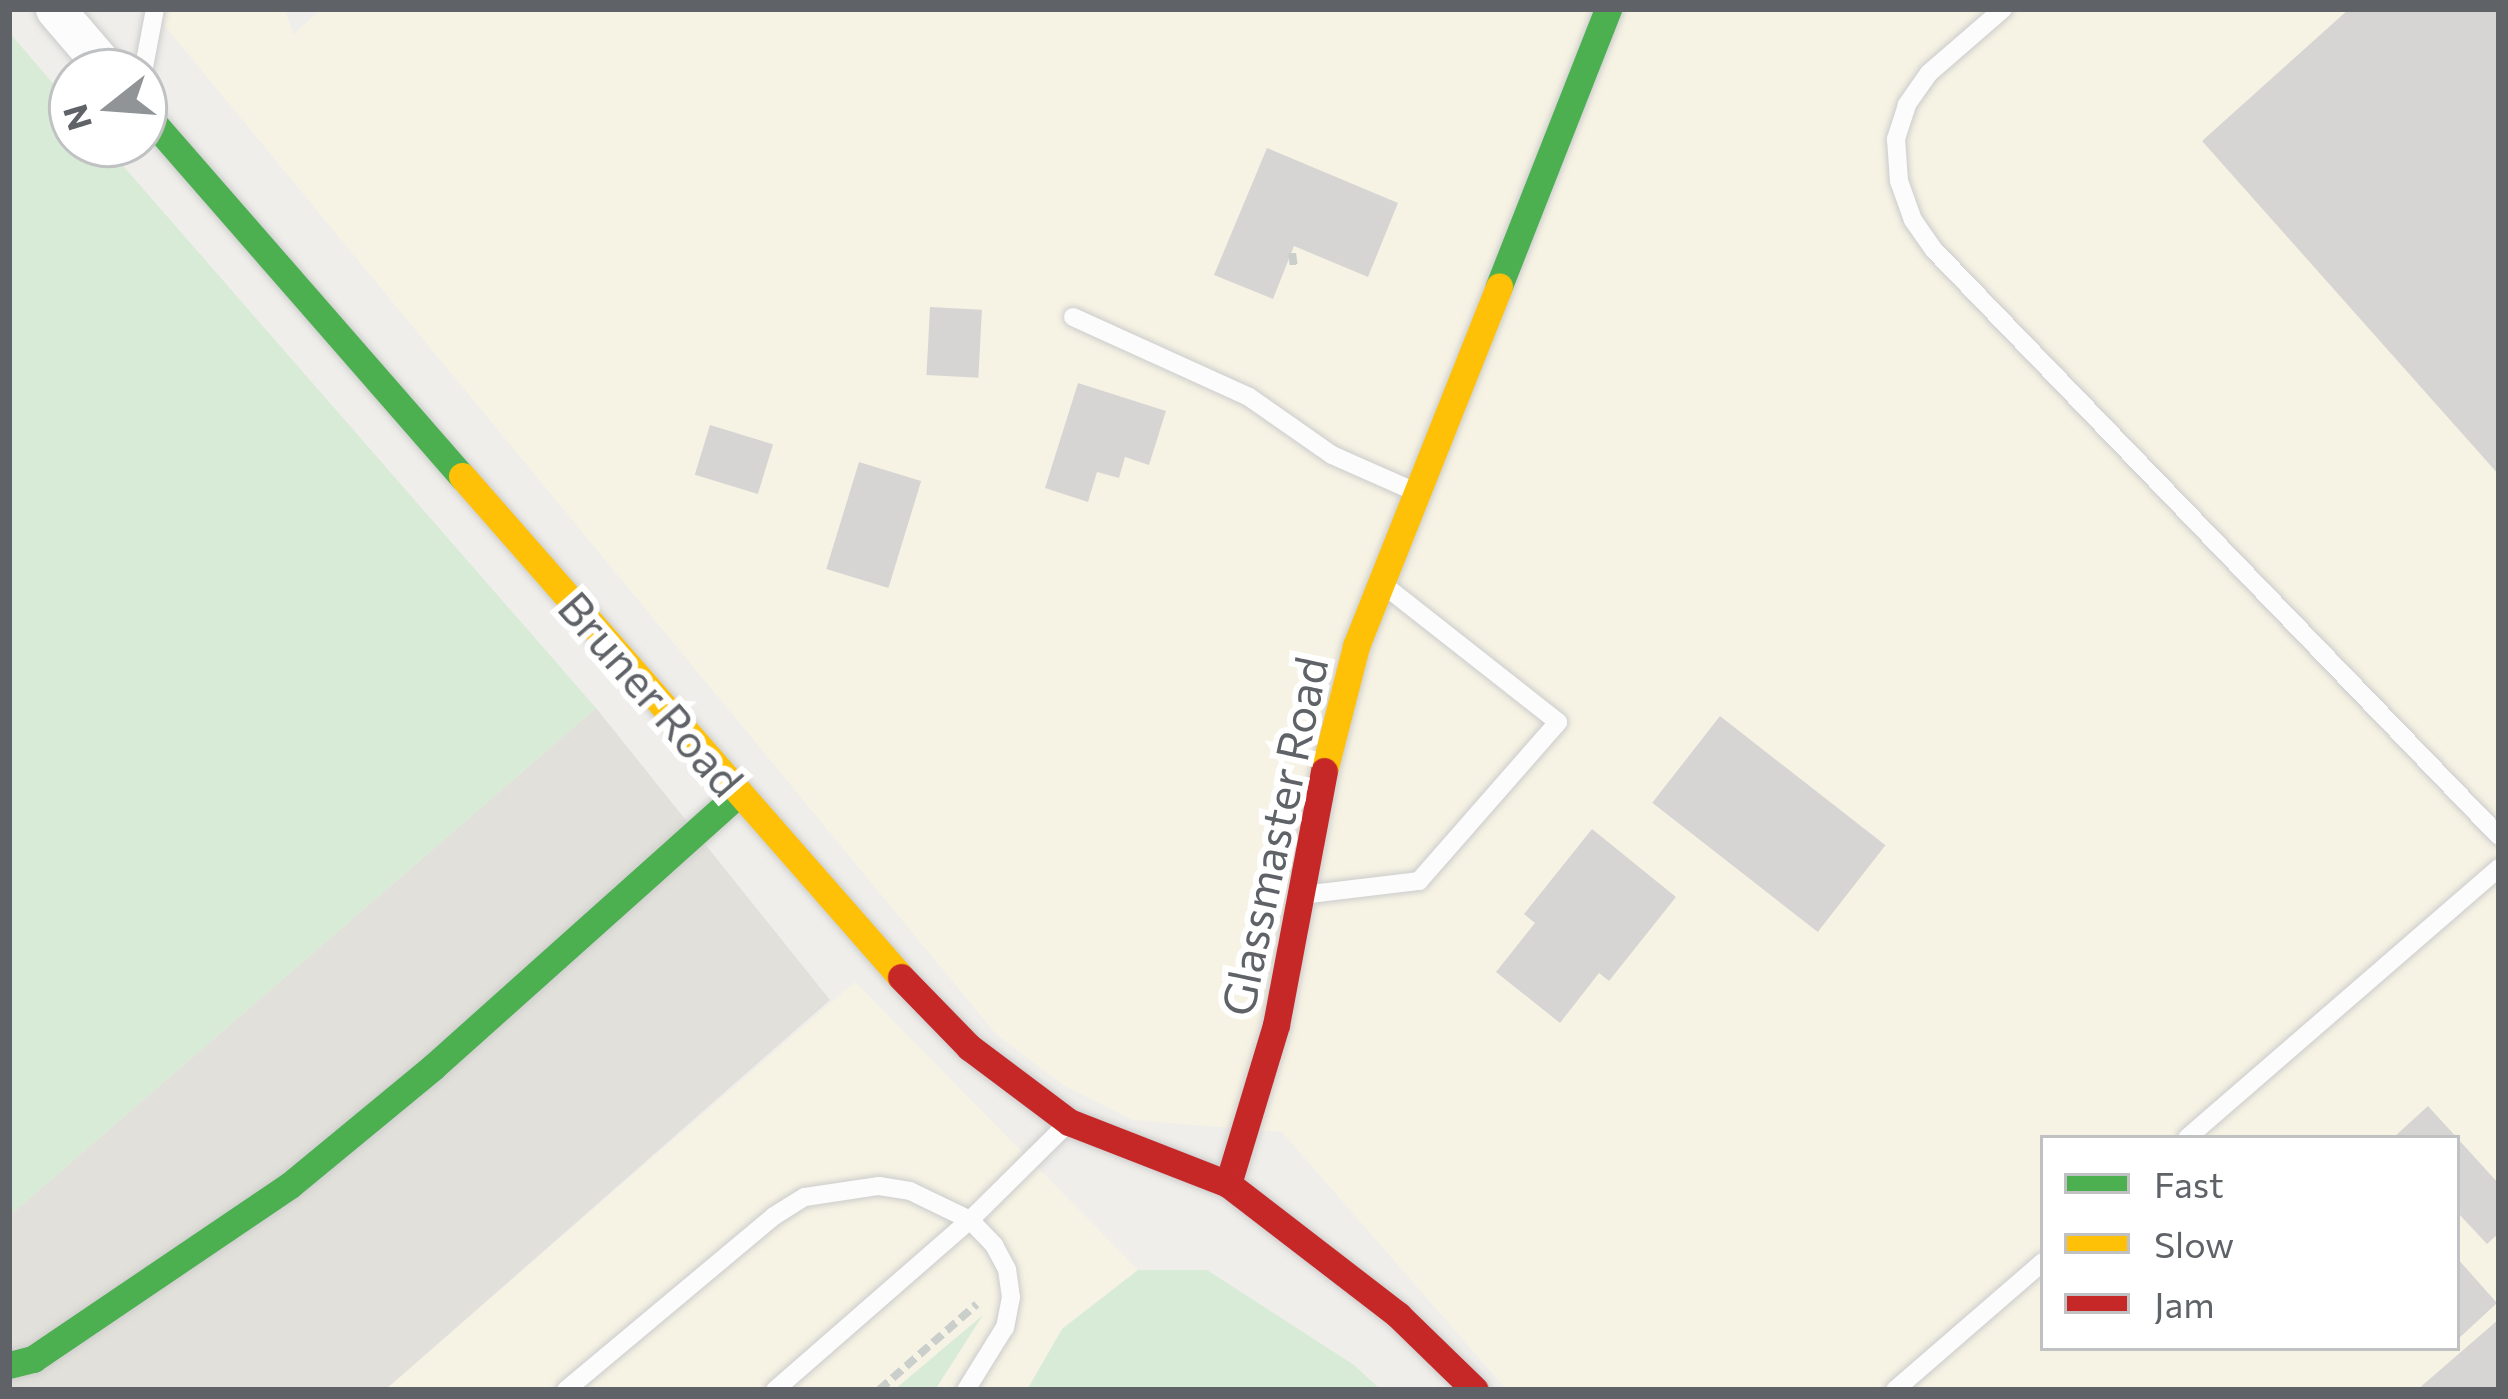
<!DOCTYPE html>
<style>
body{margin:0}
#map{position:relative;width:2508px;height:1399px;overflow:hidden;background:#efeeea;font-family:Commissioner,sans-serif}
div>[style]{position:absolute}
.commercial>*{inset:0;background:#f7f3e4}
.education>*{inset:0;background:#e2e0da}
.green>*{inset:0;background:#d8ebd6}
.building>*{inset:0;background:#d6d5d3;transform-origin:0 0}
.path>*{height:8px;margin-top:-4px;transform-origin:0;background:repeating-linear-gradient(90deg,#cacfcc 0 12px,transparent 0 18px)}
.roads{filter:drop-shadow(0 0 3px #cbcccc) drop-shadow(0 0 3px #cbcccc)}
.lane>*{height:18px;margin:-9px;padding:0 9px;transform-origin:9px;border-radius:9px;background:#fdfcfc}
.street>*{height:39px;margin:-19.5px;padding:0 19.5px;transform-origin:19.5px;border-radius:19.5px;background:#fdfcfc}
.fast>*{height:27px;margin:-13.5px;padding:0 13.5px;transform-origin:13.5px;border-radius:13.5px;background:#4caf50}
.slow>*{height:27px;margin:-13.5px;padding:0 13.5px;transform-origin:13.5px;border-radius:13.5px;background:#ffc107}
.jam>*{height:27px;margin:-13.5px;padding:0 13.5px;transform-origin:13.5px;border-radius:13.5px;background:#c62828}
span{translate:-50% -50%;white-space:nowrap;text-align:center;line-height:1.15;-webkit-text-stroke:12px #fff;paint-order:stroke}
.street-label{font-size:45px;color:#5f6368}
.frame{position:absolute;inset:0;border:12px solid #5f6368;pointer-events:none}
.legend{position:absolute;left:2040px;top:1135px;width:420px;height:216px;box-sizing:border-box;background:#fff;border:3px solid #bfc1c3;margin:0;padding:15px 21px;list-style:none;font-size:36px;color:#5f6368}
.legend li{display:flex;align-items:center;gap:24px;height:60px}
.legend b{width:60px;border:3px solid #bfc1c3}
.north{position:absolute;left:48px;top:48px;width:120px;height:120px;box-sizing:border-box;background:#fff;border:3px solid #bfc1c3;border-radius:50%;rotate:253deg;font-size:33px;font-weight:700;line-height:48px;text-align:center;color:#5f6368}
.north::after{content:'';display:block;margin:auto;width:42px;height:54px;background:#919496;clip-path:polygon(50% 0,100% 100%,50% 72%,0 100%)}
</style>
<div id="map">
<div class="commercial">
<div style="clip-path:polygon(evenodd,151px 9px,285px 9px,293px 35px,321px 9px,2499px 9px,2499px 1390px,1507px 1390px,1282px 1132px,1133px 1120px,1063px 1085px,996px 1034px,151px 9px,2043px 1138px,2457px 1138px,2457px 1348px,2043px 1348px,2043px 1138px)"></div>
<div style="clip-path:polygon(855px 982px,1138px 1270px,1062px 1329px,1027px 1390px,385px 1390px)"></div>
</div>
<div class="education">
<div style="clip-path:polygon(596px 708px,830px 1000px,385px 1390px,9px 1390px,9px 1216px)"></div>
</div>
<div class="green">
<div style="clip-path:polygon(9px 32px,72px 106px,72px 144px,104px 144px,596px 708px,9px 1216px)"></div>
<div style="clip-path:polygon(1138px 1270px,1207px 1270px,1354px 1365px,1381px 1390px,1027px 1390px,1062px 1329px)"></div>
<div style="clip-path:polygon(983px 1315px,935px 1390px,894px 1390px)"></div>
</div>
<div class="building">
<div style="clip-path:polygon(2349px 9px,2499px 9px,2499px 475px,2202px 141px)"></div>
<div style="clip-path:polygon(1267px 148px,1398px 203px,1368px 277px,1294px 246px,1273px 299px,1214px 275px)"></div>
<div style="left:930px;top:307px;width:52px;height:68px;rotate:3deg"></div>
<div style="clip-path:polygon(1078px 383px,1166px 411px,1149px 465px,1125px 457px,1119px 478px,1097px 472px,1088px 502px,1045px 488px)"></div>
<div style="left:710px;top:425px;width:66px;height:52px;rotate:17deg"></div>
<div style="left:859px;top:462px;width:65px;height:112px;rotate:17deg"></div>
<div style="left:1720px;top:716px;width:210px;height:110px;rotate:38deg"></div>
<div style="clip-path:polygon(1592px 829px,1676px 897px,1609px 981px,1599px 973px,1560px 1023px,1496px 972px,1535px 923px,1524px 914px)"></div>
<div style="clip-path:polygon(2428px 1106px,2499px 1184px,2499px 1233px,2487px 1244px,2457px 1212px,2457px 1138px,2393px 1138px)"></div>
<div style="clip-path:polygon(2457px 1258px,2497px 1303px,2457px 1340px)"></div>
<div style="clip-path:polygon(2499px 1319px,2499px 1390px,2417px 1390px)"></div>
</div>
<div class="path">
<div style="left:1292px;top:253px;width:14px;rotate:82deg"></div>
<div style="left:879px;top:1390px;width:130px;rotate:-41.3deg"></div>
</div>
<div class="roads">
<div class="lane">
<div style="left:2003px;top:9px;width:98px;rotate:139.1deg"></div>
<div style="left:1929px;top:73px;width:39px;rotate:125deg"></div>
<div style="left:1907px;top:105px;width:36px;rotate:108deg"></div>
<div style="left:1896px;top:139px;width:42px;rotate:85.9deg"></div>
<div style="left:1899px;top:181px;width:41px;rotate:70.3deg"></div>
<div style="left:1913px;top:220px;width:37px;rotate:55deg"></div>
<div style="left:1934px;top:250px;width:814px;rotate:46.05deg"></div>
<div style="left:143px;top:72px;width:64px;rotate:-79.2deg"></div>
<div style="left:1073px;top:317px;width:193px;rotate:24.4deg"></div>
<div style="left:1249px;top:397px;width:101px;rotate:34.9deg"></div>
<div style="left:1332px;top:455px;width:86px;rotate:23.9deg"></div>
<div style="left:1310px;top:894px;width:110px;rotate:-6.8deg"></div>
<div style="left:1419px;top:881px;width:211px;rotate:-48.8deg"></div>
<div style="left:1558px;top:722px;width:221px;rotate:-141.8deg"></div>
<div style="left:2187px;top:1138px;width:413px;rotate:-40.9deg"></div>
<div style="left:566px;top:1390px;width:271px;rotate:-39.9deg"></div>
<div style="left:774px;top:1216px;width:36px;rotate:-32deg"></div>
<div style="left:805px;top:1197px;width:75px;rotate:-8.5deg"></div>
<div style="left:879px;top:1186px;width:31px;rotate:9deg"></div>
<div style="left:910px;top:1191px;width:67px;rotate:25.8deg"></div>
<div style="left:970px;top:1220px;width:35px;rotate:46deg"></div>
<div style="left:994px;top:1245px;width:27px;rotate:62deg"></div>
<div style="left:1007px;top:1269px;width:28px;rotate:82deg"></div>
<div style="left:1011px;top:1297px;width:31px;rotate:101deg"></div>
<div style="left:1005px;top:1327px;width:74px;rotate:121.8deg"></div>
<div style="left:775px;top:1390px;width:259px;rotate:-41.1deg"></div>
<div style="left:970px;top:1220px;width:132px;rotate:-44.7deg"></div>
<div style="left:1895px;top:1390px;width:196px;rotate:-40.9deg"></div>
</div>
<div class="street">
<div style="left:55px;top:9px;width:83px;rotate:49.4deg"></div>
</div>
<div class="fast">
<div style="left:144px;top:112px;width:483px;rotate:48.9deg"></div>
<div style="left:1499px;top:286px;width:298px;rotate:-68.5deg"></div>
<div style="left:9px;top:1365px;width:25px;rotate:-14deg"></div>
<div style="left:33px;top:1359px;width:310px;rotate:-34.1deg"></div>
<div style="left:290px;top:1185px;width:185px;rotate:-39.5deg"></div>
<div style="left:433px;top:1067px;width:411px;rotate:-41.8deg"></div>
</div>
<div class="slow">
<div style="left:462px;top:476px;width:666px;rotate:48.77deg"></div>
<div style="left:1324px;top:771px;width:129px;rotate:-75.6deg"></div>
<div style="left:1356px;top:646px;width:387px;rotate:-68.3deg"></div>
</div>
<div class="jam">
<div style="left:1324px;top:771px;width:258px;rotate:100.7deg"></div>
<div style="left:1276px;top:1025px;width:166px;rotate:106.8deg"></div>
<div style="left:1228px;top:1184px;width:215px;rotate:37.6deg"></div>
<div style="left:1398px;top:1315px;width:107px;rotate:44.2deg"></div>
<div style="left:901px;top:977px;width:98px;rotate:45.8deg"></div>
<div style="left:969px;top:1047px;width:125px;rotate:36.9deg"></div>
<div style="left:1069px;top:1122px;width:171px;rotate:21.3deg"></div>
</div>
</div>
<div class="street-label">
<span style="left:652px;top:693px;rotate:49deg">Bruner Road</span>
<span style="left:1273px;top:836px;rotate:-78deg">Glassmaster Road</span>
</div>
<div class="frame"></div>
<ul class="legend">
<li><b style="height:15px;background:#4caf50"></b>Fast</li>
<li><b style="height:15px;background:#ffc107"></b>Slow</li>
<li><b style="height:15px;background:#c62828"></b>Jam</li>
</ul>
<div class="north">N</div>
</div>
